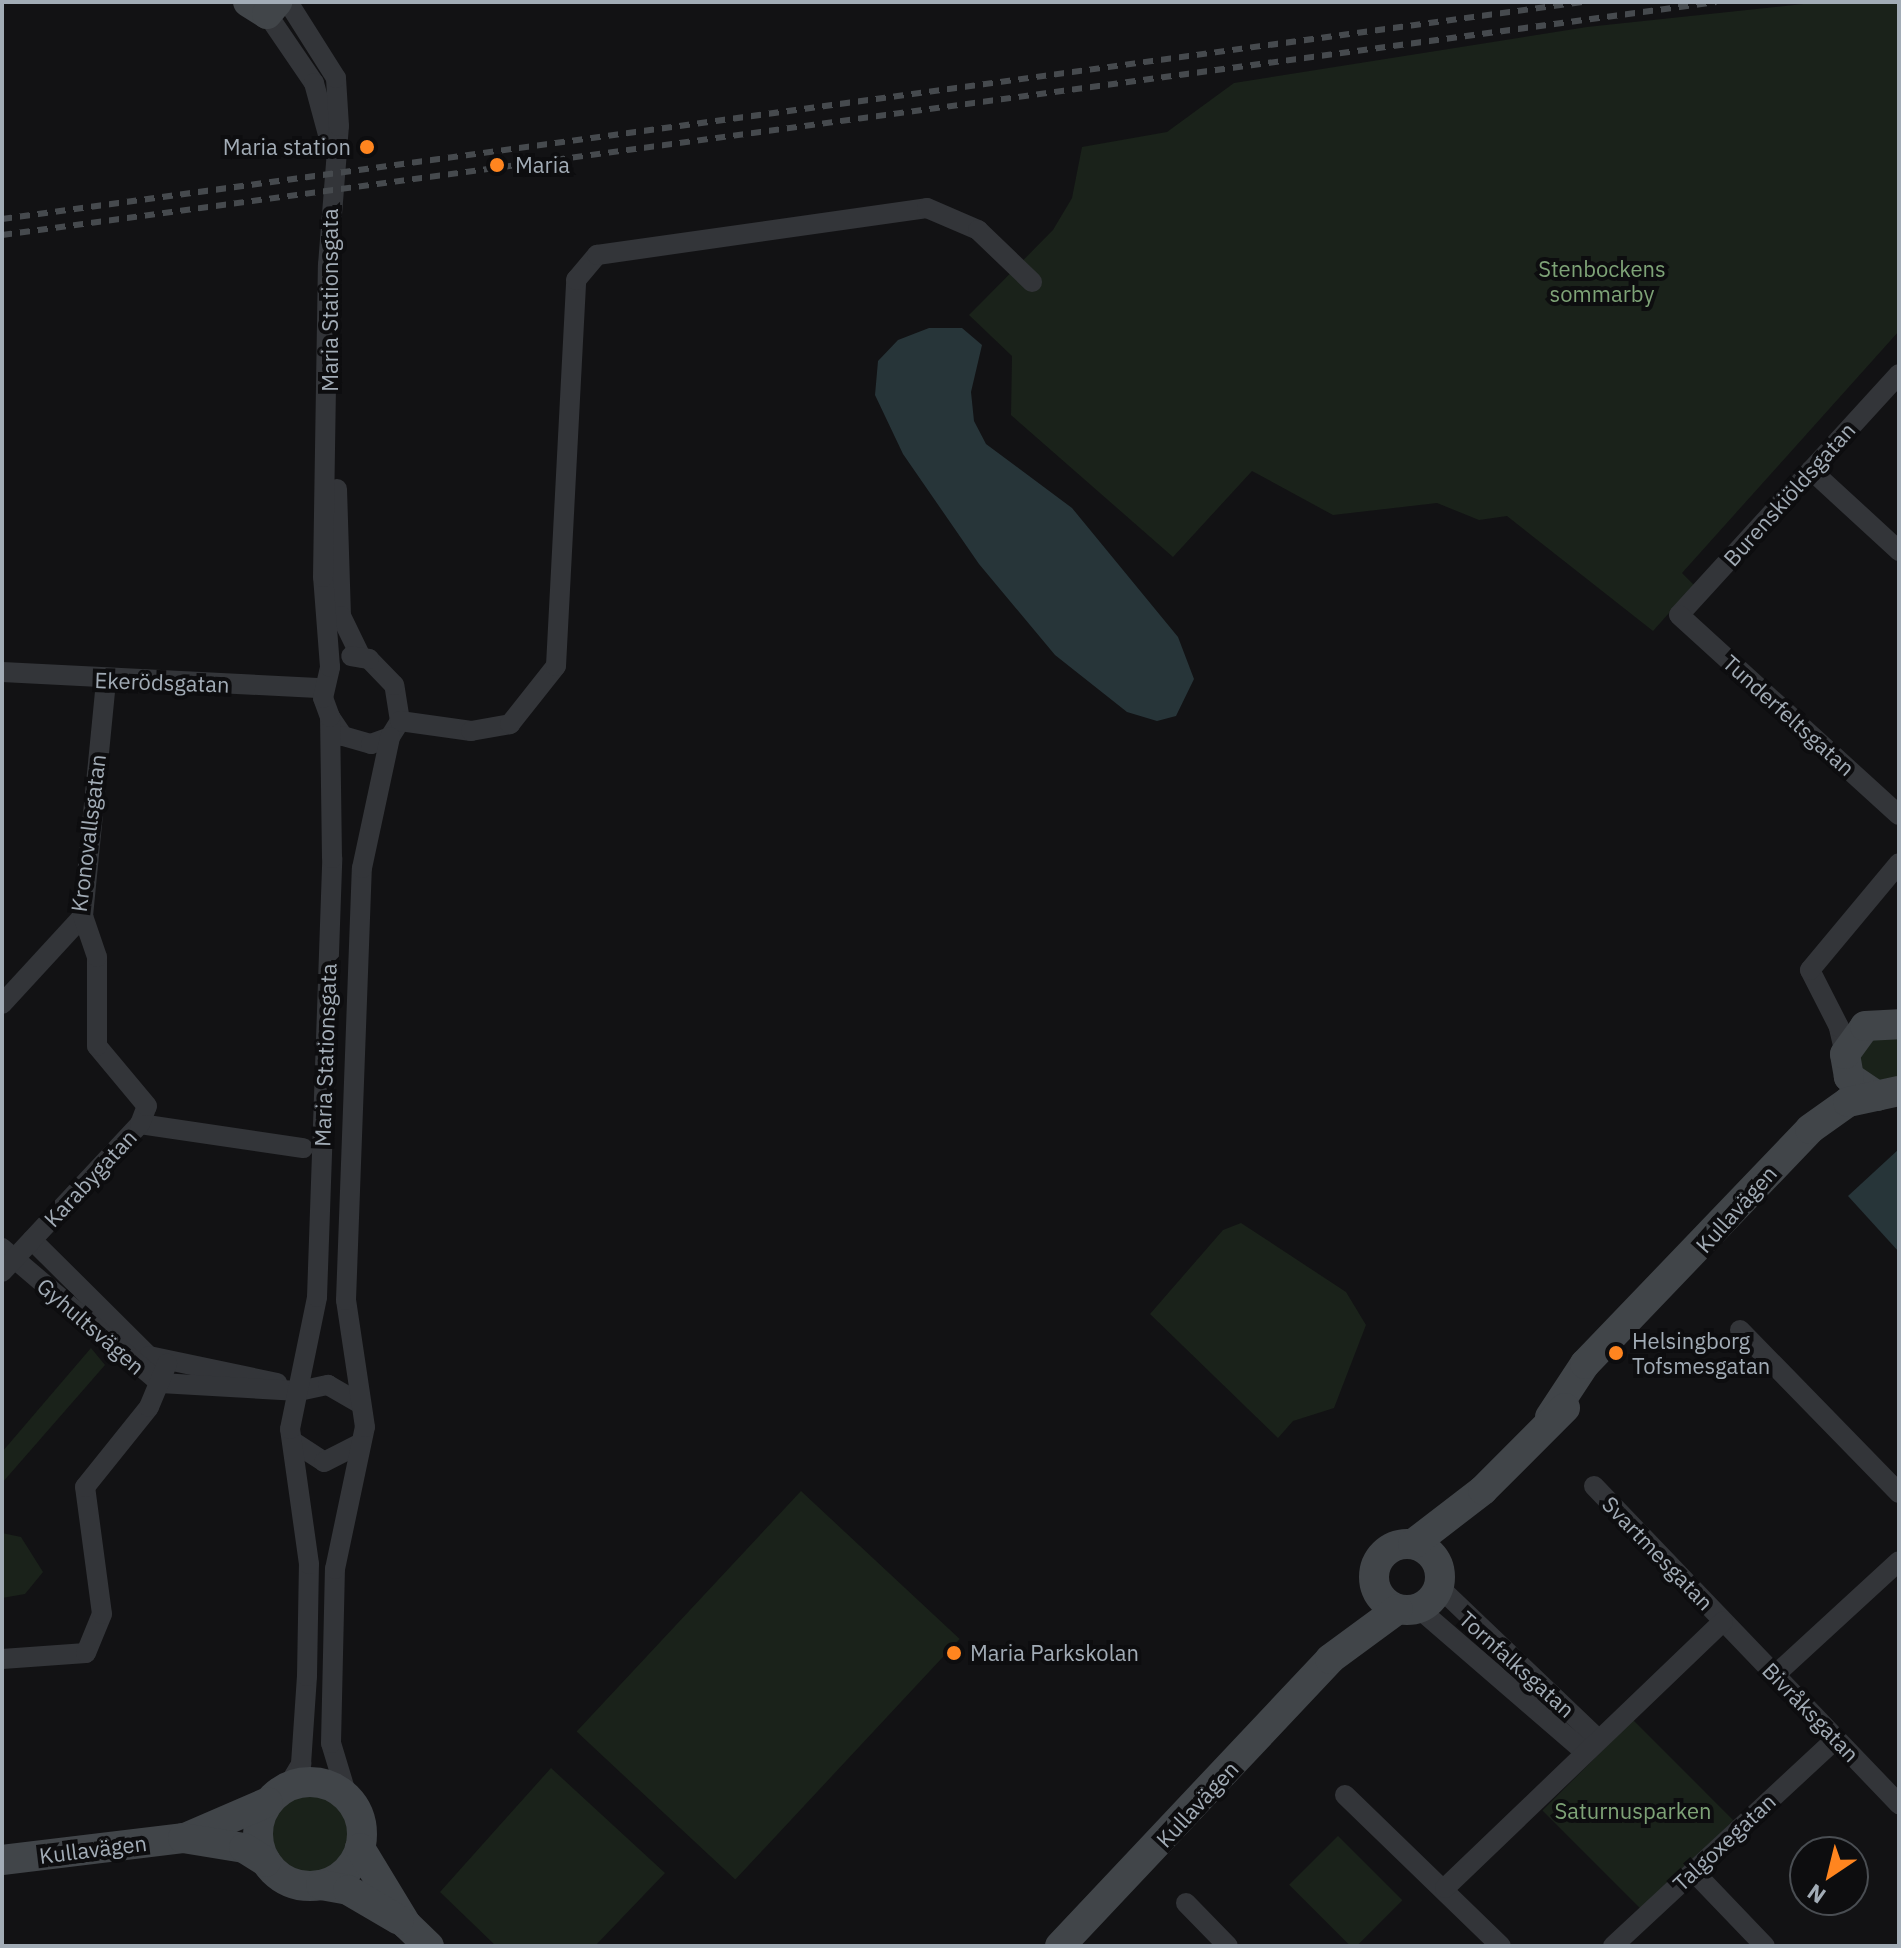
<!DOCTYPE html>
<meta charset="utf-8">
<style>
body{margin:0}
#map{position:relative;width:1901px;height:1948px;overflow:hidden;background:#121214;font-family:"IBM Plex Sans",sans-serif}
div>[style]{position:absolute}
.green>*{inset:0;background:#1a221a;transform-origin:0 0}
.round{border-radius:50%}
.water>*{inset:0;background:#273539}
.street>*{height:20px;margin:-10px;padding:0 10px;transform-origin:10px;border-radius:10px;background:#333539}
.secondary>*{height:30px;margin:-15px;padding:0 15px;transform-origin:15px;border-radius:15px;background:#414549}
.secondary>.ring{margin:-15px;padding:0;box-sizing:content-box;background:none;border:30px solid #414549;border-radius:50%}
.rail>*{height:6px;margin-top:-3px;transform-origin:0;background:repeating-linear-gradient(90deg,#464a4e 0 10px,transparent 0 18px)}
.dots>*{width:22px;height:22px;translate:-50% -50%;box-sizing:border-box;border:4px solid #0d0d0f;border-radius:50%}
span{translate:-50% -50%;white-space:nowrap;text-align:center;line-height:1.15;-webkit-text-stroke:8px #0d0d0f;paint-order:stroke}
.poi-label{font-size:22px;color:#a2acb6}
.right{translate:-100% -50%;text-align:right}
.left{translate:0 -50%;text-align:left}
.park-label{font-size:22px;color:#7ea377}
.street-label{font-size:22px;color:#a2acb6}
.frame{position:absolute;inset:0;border:4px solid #a2acb6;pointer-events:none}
.north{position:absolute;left:1789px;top:1836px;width:80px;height:80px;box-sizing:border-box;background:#0d0d0f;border:2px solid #494d52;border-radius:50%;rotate:215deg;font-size:22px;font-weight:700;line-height:32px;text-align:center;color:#a2acb6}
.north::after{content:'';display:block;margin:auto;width:28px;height:36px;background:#ff851f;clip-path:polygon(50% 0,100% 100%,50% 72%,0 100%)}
</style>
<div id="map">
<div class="green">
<div style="clip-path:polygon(1822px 2px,1899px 2px,1899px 331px,1682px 573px,1694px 585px,1653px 631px,1507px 516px,1479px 520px,1437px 503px,1333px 515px,1252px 471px,1173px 557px,1011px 415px,1012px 356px,969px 315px,1053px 230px,1072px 198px,1082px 147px,1167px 132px,1234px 83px,1587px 27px)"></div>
<div style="clip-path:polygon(1893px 1035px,1899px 1039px,1899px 1080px,1868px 1085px,1855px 1047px,1862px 1038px)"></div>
<div style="clip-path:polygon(1241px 1223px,1346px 1292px,1366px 1325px,1334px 1408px,1293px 1421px,1278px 1438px,1150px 1314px,1223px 1230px)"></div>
<div style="clip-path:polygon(91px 1348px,105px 1365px,2px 1483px,2px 1452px)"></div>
<div style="left:801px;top:1491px;width:217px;height:329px;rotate:43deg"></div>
<div style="clip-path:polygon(2px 1533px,21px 1537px,43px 1572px,25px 1594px,2px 1598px)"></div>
<div style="left:1633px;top:1720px;width:142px;height:128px;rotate:45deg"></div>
<div style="clip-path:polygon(551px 1768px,665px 1873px,595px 1946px,496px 1946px,440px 1892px)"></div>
<div class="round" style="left:271px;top:1794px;width:78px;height:78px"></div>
<div style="left:1338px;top:1836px;width:91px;height:69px;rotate:45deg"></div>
</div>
<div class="water">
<div style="clip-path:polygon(929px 328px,962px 328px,982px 345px,971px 392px,974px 421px,986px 444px,1072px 508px,1178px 637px,1194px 679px,1176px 716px,1157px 721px,1127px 712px,1055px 655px,979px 564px,903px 454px,875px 395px,878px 361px,898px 340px)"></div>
<div style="clip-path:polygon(1899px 1149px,1899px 1252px,1848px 1196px)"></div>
</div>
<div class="street">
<div style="left:267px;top:14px;width:83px;rotate:55.7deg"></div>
<div style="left:314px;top:83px;width:61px;rotate:74.8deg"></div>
<div style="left:1899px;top:374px;width:326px;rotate:132.4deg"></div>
<div style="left:1679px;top:615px;width:297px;rotate:42.3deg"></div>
<div style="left:1811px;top:470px;width:120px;rotate:42.6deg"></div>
<div style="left:337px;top:489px;width:127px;rotate:88.2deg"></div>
<div style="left:341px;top:616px;width:46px;rotate:64deg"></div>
<div style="left:2px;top:672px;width:321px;rotate:2.9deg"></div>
<div style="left:330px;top:717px;width:23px;rotate:56deg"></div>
<div style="left:343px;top:736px;width:29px;rotate:16deg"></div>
<div style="left:371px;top:744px;width:20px;rotate:-20deg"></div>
<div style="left:390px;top:737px;width:19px;rotate:-58deg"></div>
<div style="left:400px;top:721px;width:36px;rotate:-99deg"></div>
<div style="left:394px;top:685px;width:36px;rotate:-134deg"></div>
<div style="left:369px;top:659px;width:18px;rotate:-171deg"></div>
<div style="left:400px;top:721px;width:72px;rotate:8deg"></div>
<div style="left:471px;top:731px;width:40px;rotate:-10deg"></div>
<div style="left:510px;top:724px;width:74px;rotate:-51.6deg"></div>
<div style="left:556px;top:666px;width:387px;rotate:-87deg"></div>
<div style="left:576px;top:280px;width:33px;rotate:-50deg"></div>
<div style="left:597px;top:255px;width:333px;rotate:-8.1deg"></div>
<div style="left:927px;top:208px;width:56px;rotate:23.3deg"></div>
<div style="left:978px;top:230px;width:75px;rotate:43.9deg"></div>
<div style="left:2px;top:1004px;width:120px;rotate:-47.4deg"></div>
<div style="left:83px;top:916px;width:235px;rotate:-84.4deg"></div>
<div style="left:1845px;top:1054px;width:28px;rotate:-103deg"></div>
<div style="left:1839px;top:1027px;width:64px;rotate:-117deg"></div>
<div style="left:1810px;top:970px;width:139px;rotate:-50.2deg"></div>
<div style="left:140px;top:1124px;width:165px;rotate:8.4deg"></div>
<div style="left:32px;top:1240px;width:165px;rotate:44.8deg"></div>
<div style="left:149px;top:1356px;width:131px;rotate:11.9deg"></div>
<div style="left:2px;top:1248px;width:208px;rotate:40.5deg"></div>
<div style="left:160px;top:1383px;width:139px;rotate:3.3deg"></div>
<div style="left:2px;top:1272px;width:202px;rotate:-47deg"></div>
<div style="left:140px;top:1124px;width:19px;rotate:-69deg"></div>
<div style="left:147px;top:1106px;width:78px;rotate:-129.8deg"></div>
<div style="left:97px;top:1046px;width:89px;rotate:-90deg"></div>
<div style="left:97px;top:957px;width:43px;rotate:-108.9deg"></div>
<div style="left:1740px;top:1330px;width:228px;rotate:45.7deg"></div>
<div style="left:299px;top:1391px;width:30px;rotate:-12deg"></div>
<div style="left:328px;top:1385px;width:34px;rotate:30deg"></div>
<div style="left:292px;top:1441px;width:38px;rotate:33deg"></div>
<div style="left:324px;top:1462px;width:38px;rotate:-27deg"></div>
<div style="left:1594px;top:1486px;width:441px;rotate:46.2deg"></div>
<div style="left:1439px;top:1587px;width:220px;rotate:43.7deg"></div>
<div style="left:1418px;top:1608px;width:221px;rotate:40.8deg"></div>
<div style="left:2px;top:1659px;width:84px;rotate:-4.1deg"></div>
<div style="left:86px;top:1653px;width:42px;rotate:-67.7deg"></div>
<div style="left:102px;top:1614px;width:128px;rotate:-97.6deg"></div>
<div style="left:85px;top:1487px;width:102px;rotate:-51.3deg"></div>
<div style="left:149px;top:1407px;width:47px;rotate:-67.3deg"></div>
<div style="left:1775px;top:1675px;width:168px;rotate:-42.6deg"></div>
<div style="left:288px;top:1786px;width:26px;rotate:-59deg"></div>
<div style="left:301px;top:1764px;width:88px;rotate:-86.1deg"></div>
<div style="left:307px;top:1676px;width:112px;rotate:-89deg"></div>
<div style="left:309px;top:1564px;width:136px;rotate:-98deg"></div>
<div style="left:290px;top:1429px;width:135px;rotate:-78.4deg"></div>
<div style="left:317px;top:1297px;width:439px;rotate:-88deg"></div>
<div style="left:332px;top:858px;width:141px;rotate:-90.8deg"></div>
<div style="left:330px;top:717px;width:20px;rotate:-110deg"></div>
<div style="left:323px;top:698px;width:32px;rotate:-77deg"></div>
<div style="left:330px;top:667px;width:90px;rotate:-94.4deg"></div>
<div style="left:323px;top:577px;width:312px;rotate:-89.1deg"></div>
<div style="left:328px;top:265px;width:139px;rotate:-85.5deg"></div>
<div style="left:339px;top:126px;width:48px;rotate:-93.6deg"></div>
<div style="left:336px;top:78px;width:90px;rotate:-122.3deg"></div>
<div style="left:1345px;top:1795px;width:217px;rotate:44.1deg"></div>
<div style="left:347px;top:1796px;width:55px;rotate:-106.8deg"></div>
<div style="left:331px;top:1743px;width:174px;rotate:-88.7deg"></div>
<div style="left:335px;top:1569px;width:145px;rotate:-78.1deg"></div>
<div style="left:365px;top:1427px;width:128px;rotate:-98.5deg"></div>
<div style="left:346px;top:1300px;width:432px;rotate:-87.9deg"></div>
<div style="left:362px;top:868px;width:134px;rotate:-77.9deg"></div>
<div style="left:1693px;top:1871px;width:104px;rotate:46.2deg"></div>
<div style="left:1445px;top:1888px;width:385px;rotate:-43.8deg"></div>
<div style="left:1186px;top:1903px;width:60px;rotate:45.7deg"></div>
<div style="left:1613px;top:1946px;width:304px;rotate:-42.9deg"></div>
</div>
<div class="secondary">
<div style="left:248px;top:2px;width:22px;rotate:32deg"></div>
<div style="left:267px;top:14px;width:16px;rotate:-50deg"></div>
<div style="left:1877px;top:1096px;width:34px;rotate:-146deg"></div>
<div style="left:1849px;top:1077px;width:23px;rotate:-100deg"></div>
<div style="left:1845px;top:1054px;width:34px;rotate:-54deg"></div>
<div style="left:1865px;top:1026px;width:34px;rotate:-3deg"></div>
<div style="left:1550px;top:1417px;width:64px;rotate:-56.6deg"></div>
<div style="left:1585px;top:1364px;width:325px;rotate:-46.2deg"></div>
<div style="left:1810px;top:1129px;width:47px;rotate:-35.4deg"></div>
<div style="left:1848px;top:1102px;width:52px;rotate:-12.2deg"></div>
<div class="ring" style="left:1374px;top:1544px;width:36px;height:36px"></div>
<div style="left:1413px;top:1544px;width:88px;rotate:-37.6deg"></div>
<div style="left:1483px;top:1490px;width:116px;rotate:-45deg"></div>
<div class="ring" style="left:258px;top:1782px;width:74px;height:74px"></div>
<div style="left:185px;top:1838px;width:90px;rotate:-23.4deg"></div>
<div style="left:360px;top:1848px;width:89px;rotate:58.8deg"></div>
<div style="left:406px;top:1924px;width:32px;rotate:44deg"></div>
<div style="left:2px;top:1860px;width:182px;rotate:-6.9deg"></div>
<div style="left:183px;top:1838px;width:62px;rotate:9.3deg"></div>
<div style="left:244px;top:1848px;width:26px;rotate:32deg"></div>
<div style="left:321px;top:1885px;width:27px;rotate:10deg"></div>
<div style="left:348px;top:1890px;width:59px;rotate:30.5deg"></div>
<div style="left:1060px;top:1946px;width:394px;rotate:-46.7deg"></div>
<div style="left:1330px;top:1659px;width:84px;rotate:-36.3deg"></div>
</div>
<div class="rail">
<div style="left:2px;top:219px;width:1595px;rotate:-7.82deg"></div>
<div style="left:2px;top:235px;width:1730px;rotate:-7.74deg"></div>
</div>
<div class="dots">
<div style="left:367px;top:147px;background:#ff851f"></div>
<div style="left:497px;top:165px;background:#ff851f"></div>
<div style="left:1616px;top:1353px;background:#ff851f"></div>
<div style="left:954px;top:1653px;background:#ff851f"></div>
</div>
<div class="poi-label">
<span class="right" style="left:351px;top:147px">Maria station</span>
<span class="left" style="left:515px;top:165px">Maria</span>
<span class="left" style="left:1632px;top:1353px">Helsingborg<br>Tofsmesgatan</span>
<span class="left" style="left:970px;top:1653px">Maria Parkskolan</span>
</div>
<div class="park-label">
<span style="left:1602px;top:281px">Stenbockens<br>sommarby</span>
<span style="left:1633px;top:1811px">Saturnusparken</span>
</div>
<div class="street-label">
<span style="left:330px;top:300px;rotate:-90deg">Maria Stationsgata</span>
<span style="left:1789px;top:494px;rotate:-48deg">Burenskiöldsgatan</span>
<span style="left:162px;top:682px;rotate:2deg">Ekerödsgatan</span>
<span style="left:1789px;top:715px;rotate:42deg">Tunderfeltsgatan</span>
<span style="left:88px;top:833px;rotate:-83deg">Kronovallsgatan</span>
<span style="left:325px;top:1055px;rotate:-88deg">Maria Stationsgata</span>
<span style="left:90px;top:1178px;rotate:-47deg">Karabygatan</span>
<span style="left:1736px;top:1209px;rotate:-48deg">Kullavägen</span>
<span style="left:91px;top:1326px;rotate:41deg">Gyhultsvägen</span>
<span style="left:1658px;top:1553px;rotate:46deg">Svartmesgatan</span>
<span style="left:1517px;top:1664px;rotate:42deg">Tornfalksgatan</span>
<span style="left:1811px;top:1712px;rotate:46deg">Bivråksgatan</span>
<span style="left:1197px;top:1804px;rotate:-47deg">Kullavägen</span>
<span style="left:1724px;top:1842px;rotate:-43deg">Talgoxegatan</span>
<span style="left:93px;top:1849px;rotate:-7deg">Kullavägen</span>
</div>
<div class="frame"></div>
<div class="north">N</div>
</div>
